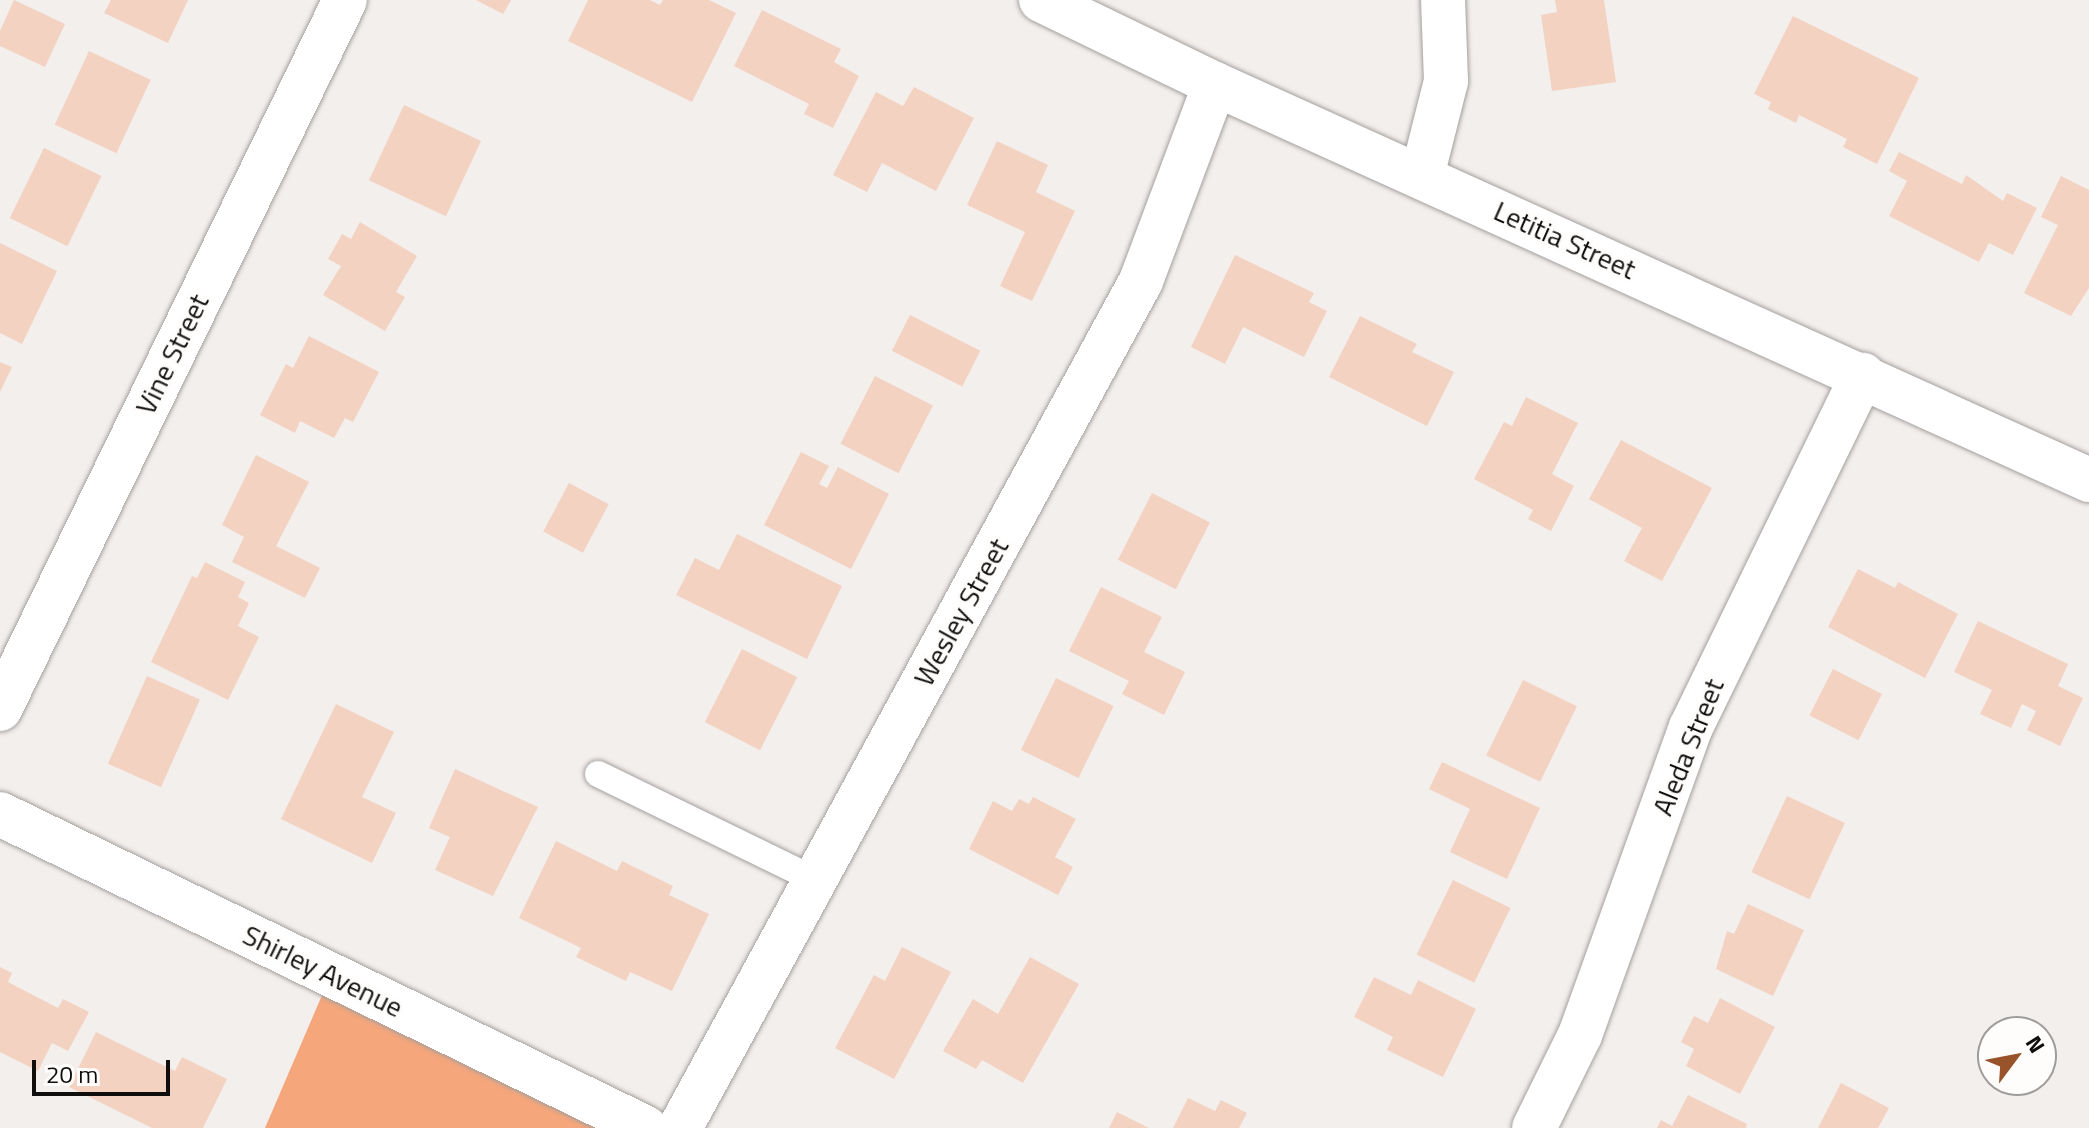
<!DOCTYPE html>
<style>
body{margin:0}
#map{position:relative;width:2089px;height:1128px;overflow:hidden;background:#f3efed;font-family:"Titillium Web",sans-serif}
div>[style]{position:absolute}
.forest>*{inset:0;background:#f5a67b}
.building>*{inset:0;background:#f3d2c1;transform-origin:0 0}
.roads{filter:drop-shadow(0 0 2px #a4a09e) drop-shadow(0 0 2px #a4a09e)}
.service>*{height:26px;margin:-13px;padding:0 13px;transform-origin:13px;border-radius:13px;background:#fff}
.minor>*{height:44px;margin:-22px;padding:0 22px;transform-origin:22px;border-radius:22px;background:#fff}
span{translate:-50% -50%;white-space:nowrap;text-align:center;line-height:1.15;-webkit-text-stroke:7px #fffdfb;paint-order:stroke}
.street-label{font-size:28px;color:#0f0e0d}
.north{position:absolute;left:1977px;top:1016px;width:80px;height:80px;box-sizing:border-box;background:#fffdfb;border:2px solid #9f9d9c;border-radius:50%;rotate:58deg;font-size:22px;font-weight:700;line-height:32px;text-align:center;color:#0f0e0d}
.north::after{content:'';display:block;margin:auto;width:28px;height:36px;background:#99532a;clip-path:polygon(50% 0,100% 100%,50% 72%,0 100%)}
.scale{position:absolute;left:32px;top:1060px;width:138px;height:36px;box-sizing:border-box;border:4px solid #0f0e0d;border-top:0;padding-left:10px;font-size:24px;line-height:28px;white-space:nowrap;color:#0f0e0d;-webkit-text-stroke:6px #fffdfb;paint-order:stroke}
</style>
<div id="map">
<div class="forest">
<div style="clip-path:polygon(329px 979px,635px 1128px,265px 1128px)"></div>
</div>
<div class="building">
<div style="clip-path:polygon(14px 0,65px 24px,45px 67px,0 46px,0 31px)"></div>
<div style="clip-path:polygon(111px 0,188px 0,168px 43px,104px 13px)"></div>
<div style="clip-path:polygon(476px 0,511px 0,503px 14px)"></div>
<div style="clip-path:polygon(588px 0,650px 0,660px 5px,663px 0,709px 0,736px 13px,692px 102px,568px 41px)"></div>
<div style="clip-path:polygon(1555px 0,1604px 0,1616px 82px,1552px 91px,1541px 15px,1557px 12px)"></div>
<div style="clip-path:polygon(762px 10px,841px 49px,834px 62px,859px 76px,833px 128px,804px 114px,809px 104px,734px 66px)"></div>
<div style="clip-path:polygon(1793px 16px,1919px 78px,1877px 164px,1843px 147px,1847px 139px,1799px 115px,1796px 123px,1768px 109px,1771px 102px,1754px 94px)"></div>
<div style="left:89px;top:51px;width:68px;height:81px;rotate:25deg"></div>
<div style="clip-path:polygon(914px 87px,974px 118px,936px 191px,882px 163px,867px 192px,833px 175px,876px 92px,903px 106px)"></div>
<div style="left:404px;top:105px;width:85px;height:83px;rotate:25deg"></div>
<div style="clip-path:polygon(997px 141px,1048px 165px,1036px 192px,1075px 211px,1032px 301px,1000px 286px,1025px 232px,967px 205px)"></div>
<div style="left:44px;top:148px;width:64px;height:78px;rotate:26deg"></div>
<div style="clip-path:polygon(1899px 152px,1962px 184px,1966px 175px,2003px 201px,2007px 193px,2037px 208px,2013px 255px,1989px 243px,1979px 262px,1889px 216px,1907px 181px,1889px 171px)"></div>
<div style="clip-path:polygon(2061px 176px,2089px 190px,2089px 288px,2071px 316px,2024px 293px,2058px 225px,2041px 217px)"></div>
<div style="clip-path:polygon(360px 222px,417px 256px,396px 292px,405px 297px,385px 331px,323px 295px,341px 266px,328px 259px,342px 234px,351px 239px)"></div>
<div style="clip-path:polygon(0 243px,57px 271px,22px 344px,0 333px)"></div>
<div style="clip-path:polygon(1235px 255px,1314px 293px,1309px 302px,1327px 311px,1304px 357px,1243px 327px,1225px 364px,1191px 347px)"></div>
<div style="left:910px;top:315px;width:79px;height:40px;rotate:27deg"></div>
<div style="clip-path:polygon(1360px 316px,1417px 344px,1412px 352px,1454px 372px,1427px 426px,1329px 377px)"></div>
<div style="clip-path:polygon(309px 336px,379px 372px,353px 422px,345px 418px,334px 438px,300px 421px,295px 433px,260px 415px,286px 364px,293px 368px)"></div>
<div style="clip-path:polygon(0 362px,12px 367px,0 392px)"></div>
<div style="left:875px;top:376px;width:65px;height:76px;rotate:27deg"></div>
<div style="clip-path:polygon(1526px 397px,1578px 423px,1552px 474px,1574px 486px,1551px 531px,1528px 519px,1533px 510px,1474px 479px,1504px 422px,1512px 426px)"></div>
<div style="clip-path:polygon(1621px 440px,1712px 488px,1662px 581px,1624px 561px,1642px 528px,1589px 499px)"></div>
<div style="clip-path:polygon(801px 452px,829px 466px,819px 484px,827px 488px,838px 467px,889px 494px,851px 569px,764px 525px)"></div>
<div style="clip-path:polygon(256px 455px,309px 482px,276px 546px,320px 568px,305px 598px,232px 562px,244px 537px,222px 525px)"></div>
<div style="left:569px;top:483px;width:45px;height:55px;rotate:28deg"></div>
<div style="left:1152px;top:493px;width:65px;height:75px;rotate:27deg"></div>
<div style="clip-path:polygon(737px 534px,842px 586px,807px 659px,676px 595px,695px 558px,719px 570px)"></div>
<div style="clip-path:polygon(205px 562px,245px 582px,238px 597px,249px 603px,238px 626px,259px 637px,228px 700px,151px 662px,192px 576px,197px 578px)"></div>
<div style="clip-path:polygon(1858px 569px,1895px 588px,1898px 582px,1958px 614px,1925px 678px,1828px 627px)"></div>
<div style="clip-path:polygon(1101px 587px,1162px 617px,1144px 652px,1185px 672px,1164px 715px,1122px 694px,1129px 681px,1069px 651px)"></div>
<div style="clip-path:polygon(1978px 621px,2068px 664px,2058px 686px,2083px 698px,2060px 746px,2027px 730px,2036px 711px,2022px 704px,2011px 728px,1980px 714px,1992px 690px,1954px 672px)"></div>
<div style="left:742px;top:649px;width:62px;height:82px;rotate:27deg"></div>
<div style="left:1833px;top:669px;width:55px;height:52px;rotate:27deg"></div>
<div style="left:147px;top:676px;width:58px;height:96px;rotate:24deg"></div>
<div style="left:1056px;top:678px;width:64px;height:80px;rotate:26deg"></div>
<div style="left:1523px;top:680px;width:60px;height:84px;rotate:26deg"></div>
<div style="clip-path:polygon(336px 704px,394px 732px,362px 797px,396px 813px,372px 863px,281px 819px)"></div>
<div style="clip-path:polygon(1442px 762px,1540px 808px,1507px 879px,1450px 852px,1470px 809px,1429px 789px)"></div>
<div style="clip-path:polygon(455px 769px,538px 807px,493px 896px,435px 870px,450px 837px,429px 828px)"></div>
<div style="left:1787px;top:796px;width:64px;height:84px;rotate:25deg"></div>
<div style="clip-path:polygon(1033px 797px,1076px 819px,1055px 857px,1073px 867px,1058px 895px,969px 849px,993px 801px,1012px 811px,1019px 799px,1029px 804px)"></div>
<div style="clip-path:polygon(556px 841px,617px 871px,622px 861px,673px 886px,669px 895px,709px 914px,672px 991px,630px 972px,626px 981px,576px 957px,581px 948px,519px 918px)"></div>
<div style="left:1453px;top:880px;width:64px;height:83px;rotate:26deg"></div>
<div style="clip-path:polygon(1748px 904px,1804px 930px,1773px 996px,1716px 969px,1727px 931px,1734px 934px)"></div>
<div style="clip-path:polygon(902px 947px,951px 972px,894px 1079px,835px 1048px,874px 975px,885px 981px)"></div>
<div style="clip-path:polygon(1030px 957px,1079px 984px,1023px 1083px,982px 1060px,976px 1069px,943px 1051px,973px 999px,998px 1014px)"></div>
<div style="clip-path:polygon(0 967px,12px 973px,8px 982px,58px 1008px,63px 999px,89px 1012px,68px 1051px,52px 1043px,38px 1071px,0 1052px)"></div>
<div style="clip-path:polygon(1374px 977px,1411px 995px,1418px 980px,1476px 1009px,1443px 1077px,1387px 1050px,1393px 1037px,1354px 1017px)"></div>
<div style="clip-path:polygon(1720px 998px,1775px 1027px,1740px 1094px,1686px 1066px,1694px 1049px,1681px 1042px,1694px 1016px,1708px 1023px)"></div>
<div style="clip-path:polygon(96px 1032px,175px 1071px,182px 1057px,227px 1079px,203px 1128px,152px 1128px,69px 1087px)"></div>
<div style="clip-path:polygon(1841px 1083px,1889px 1108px,1878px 1128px,1818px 1128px)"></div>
<div style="clip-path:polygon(1688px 1095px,1747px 1124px,1746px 1128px,1657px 1128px,1661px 1120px,1672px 1126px)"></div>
<div style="clip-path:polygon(1188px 1098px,1215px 1111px,1221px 1100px,1247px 1113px,1239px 1128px,1173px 1128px)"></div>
<div style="clip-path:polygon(1117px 1112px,1149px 1128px,1109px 1128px)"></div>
</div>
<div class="roads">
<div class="service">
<div style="left:598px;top:774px;width:242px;rotate:26deg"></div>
</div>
<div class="minor">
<div style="left:1041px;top:0;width:193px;rotate:25.8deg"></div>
<div style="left:1215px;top:84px;width:960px;rotate:24.37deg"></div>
<div style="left:1422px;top:176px;width:98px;rotate:-75.8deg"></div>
<div style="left:1446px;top:81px;width:81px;rotate:-92.1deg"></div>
<div style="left:0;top:709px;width:788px;rotate:-64.05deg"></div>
<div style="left:0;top:814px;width:718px;rotate:25.92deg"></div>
<div style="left:680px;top:1128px;width:964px;rotate:-61.44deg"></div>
<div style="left:1141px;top:281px;width:210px;rotate:-69.4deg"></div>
<div style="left:1534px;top:1128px;width:104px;rotate:-63.7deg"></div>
<div style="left:1580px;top:1035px;width:327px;rotate:-70.2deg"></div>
<div style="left:1691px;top:727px;width:392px;rotate:-64deg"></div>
</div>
</div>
<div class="street-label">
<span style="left:1565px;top:240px;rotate:24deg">Letitia Street</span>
<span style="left:172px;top:354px;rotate:-64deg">Vine Street</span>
<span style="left:961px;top:612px;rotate:-61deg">Wesley Street</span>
<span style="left:1688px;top:747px;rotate:-68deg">Aleda Street</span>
<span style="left:323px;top:971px;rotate:26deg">Shirley Avenue</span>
</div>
<div class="north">N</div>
<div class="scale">20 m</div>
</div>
